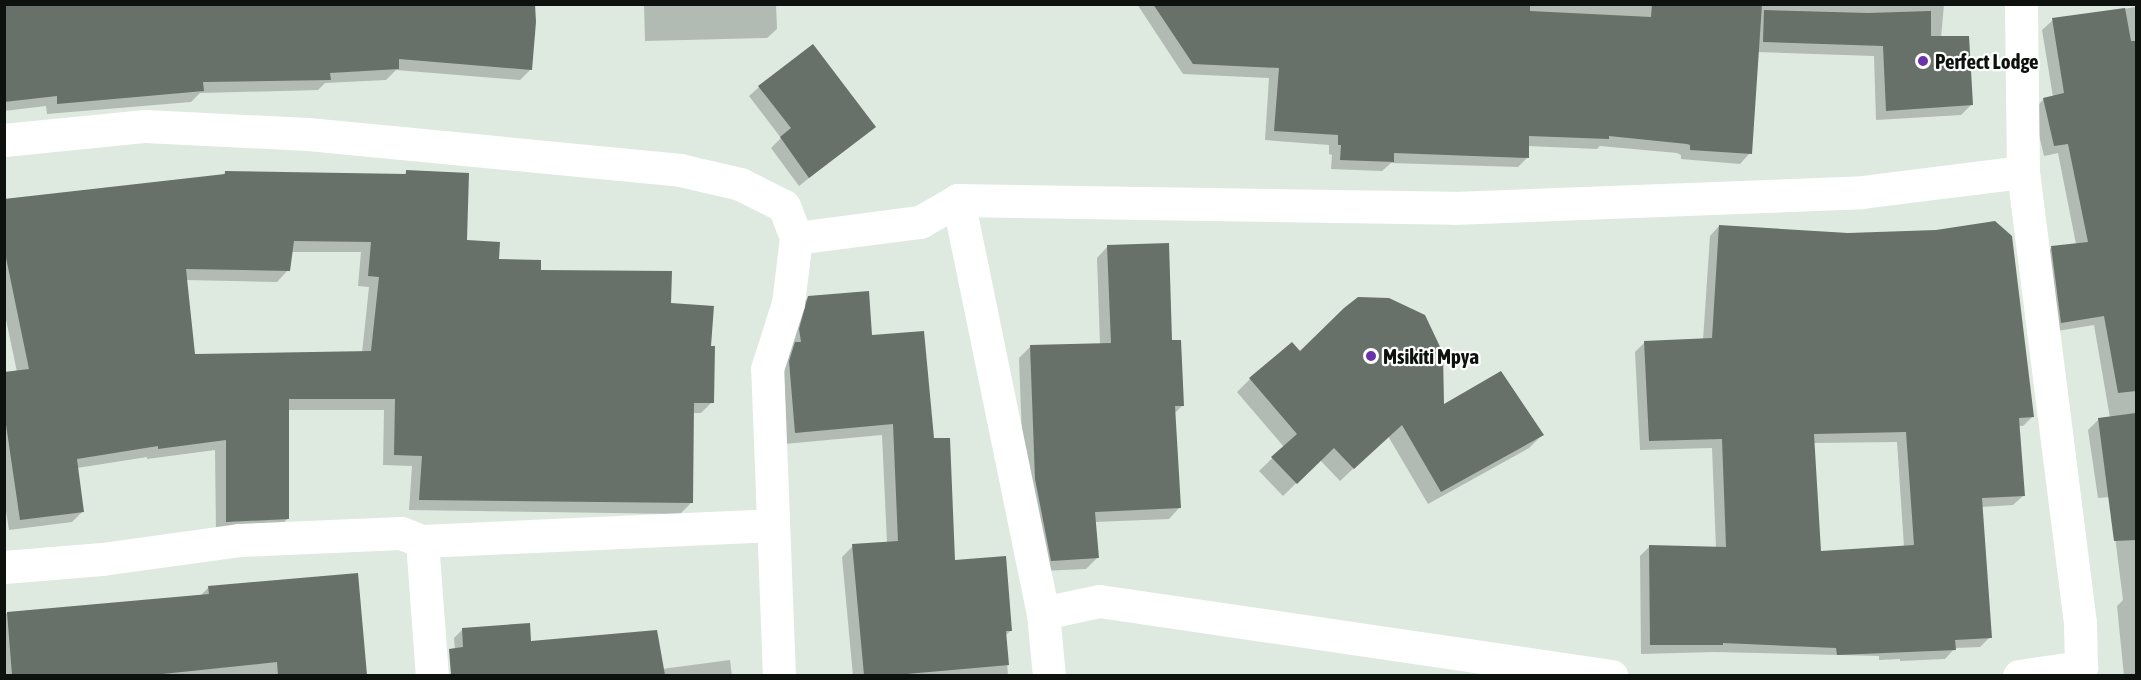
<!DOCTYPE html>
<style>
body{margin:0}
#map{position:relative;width:2141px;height:680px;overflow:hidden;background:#dee9e0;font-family:"Asap Condensed",sans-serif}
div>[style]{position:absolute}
.shadow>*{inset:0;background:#0003}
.building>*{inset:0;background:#677169}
.minor>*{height:33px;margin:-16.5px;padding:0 16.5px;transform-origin:16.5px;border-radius:16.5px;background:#fff}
.dots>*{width:16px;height:16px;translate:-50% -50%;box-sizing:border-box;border:3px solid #fff;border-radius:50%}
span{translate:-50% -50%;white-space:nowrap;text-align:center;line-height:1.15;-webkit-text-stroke:4.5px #fff;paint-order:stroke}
.poi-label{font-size:21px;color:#0e120f;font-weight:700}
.left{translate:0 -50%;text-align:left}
.frame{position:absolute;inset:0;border:6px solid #0e120f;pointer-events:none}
</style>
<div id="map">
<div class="shadow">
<div style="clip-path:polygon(4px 4px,531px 69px,520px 80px,396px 70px,386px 80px,325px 83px,318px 90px,200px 93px,191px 102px,47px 114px,46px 106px,4px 111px)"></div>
<div style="clip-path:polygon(644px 4px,776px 4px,777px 29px,767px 38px,645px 41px)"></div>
<div style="clip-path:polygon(1137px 4px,1944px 4px,1941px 38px,1971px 105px,1961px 115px,1876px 120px,1874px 56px,1757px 52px,1750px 153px,1740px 164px,1681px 159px,1681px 155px,1677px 153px,1600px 146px,1597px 149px,1528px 146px,1528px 157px,1518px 167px,1391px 163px,1382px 171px,1331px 169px,1332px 155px,1329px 154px,1329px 145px,1265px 140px,1269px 78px,1183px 74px)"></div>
<div style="clip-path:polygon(2136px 7px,2136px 676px,2124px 676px,2117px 606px,2123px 600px,2110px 497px,2098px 498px,2088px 430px,2099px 419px,2110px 418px,2094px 325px,2051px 332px,2042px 257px,2052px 247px,2076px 244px,2058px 153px,2044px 156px,2033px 110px,2044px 99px,2053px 97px,2042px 30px,2053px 20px)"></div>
<div style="clip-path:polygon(759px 87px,874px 127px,799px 186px,771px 148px,781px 138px,749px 96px)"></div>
<div style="clip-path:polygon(evenodd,407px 171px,465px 241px,497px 261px,669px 304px,710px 348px,712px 402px,701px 413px,692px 413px,691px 503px,680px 514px,409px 510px,412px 466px,383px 465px,384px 410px,287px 410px,288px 518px,277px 530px,216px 532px,215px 450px,147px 459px,147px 457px,77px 468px,83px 511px,72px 522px,9px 530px,4px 498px,4px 374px,17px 372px,4px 310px,4px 200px,222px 175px,226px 172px,403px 176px,407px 171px,291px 252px,361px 252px,358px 286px,369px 287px,362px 353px,193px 355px,185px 280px,277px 282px,288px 270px,291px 252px)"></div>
<div style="clip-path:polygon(evenodd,1719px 226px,2033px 416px,2023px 426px,2018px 426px,2023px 496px,2013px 505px,1981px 507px,1990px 637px,1980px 647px,1955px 648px,1945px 659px,1900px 661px,1900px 659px,1879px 660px,1879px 656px,1714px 652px,1641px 654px,1640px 556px,1650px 546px,1716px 549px,1712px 448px,1640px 450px,1635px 352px,1645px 342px,1703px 340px,1710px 236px,1719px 226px,1897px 442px,1904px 547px,1819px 553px,1813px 443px,1897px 442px)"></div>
<div style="clip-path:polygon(1108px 246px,1171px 342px,1182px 406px,1174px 414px,1180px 507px,1169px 519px,1095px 522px,1097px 558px,1086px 569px,1040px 571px,1024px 491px,1019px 358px,1030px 347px,1100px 344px,1097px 258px)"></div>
<div style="clip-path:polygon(808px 298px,871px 337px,933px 440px,953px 562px,1011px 630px,1005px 636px,1008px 676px,853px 676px,842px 557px,853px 546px,887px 543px,882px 435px,784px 444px,778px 374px,797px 309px)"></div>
<div style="clip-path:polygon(1300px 354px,1442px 406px,1542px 435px,1529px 448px,1428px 504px,1388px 436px,1340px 481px,1320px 460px,1283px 496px,1259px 471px,1284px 447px,1237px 392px,1250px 379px)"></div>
<div style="clip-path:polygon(356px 575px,366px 676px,4px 676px,4px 616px,7px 613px,200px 596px,208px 588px)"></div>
<div style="clip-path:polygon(462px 630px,662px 669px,730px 660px,732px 676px,457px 676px,454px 638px)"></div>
</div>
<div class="building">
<div style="clip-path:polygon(4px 4px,535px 4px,536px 22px,532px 70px,399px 59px,399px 69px,330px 73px,331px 80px,203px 82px,204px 91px,57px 104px,57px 96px,4px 102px)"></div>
<div style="clip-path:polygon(1153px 4px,1530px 4px,1530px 11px,1651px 17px,1652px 4px,1762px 4px,1752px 154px,1690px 150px,1690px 145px,1687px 144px,1609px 136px,1609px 139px,1529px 136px,1529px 158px,1394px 153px,1394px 162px,1340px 160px,1341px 145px,1338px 145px,1338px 135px,1274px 131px,1279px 68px,1193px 64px)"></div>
<div style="clip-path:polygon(2125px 8px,2131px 41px,2136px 41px,2136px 391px,2118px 393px,2104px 316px,2061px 323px,2051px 246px,2088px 242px,2068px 144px,2054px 146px,2043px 98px,2064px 93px,2052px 18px)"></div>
<div style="clip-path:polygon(1764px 10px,1868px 13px,1931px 11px,1931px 36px,1969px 36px,1973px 105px,1886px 111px,1883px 46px,1763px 42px)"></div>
<div style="clip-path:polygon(813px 44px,876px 127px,809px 178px,780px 137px,791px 128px,758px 86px)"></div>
<div style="clip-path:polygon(evenodd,406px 170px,469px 173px,467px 240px,500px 242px,499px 259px,541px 260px,541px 270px,672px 271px,671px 303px,714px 306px,711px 346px,715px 346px,714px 403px,694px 403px,693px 503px,419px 500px,422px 456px,394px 455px,395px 399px,289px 399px,289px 519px,226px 522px,226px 440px,158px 449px,158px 446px,77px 459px,84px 512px,20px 520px,4px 411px,4px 372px,29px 369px,4px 248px,4px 199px,225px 174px,225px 171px,406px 174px,406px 170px,294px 241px,371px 242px,368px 276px,379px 277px,371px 351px,195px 354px,186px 269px,290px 271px,294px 241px)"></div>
<div style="clip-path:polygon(evenodd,1995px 221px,2012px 236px,2034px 417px,2019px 418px,2025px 496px,1982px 498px,1992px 638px,1955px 640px,1956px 650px,1837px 655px,1836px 648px,1723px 643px,1723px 645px,1650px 645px,1649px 545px,1726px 547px,1722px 439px,1649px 441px,1644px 341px,1712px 338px,1719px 225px,1848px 233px,1936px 230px,1995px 221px,1906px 432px,1914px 545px,1821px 551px,1814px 434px,1906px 432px)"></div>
<div style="clip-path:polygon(1169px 243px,1172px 340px,1181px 340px,1184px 406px,1175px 406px,1181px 508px,1095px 512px,1099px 558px,1051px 561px,1035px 479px,1030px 345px,1111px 343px,1107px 245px)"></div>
<div style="clip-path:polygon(869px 291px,872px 335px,924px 331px,934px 438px,950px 438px,955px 560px,1006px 556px,1012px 631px,1006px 631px,1009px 665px,895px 675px,864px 675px,852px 544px,898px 541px,893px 424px,795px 433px,789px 361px,795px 342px,801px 342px,799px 329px,808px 296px)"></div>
<div style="clip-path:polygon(1358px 297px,1389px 298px,1425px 315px,1443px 353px,1444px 404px,1501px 371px,1544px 435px,1441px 492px,1402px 425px,1354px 469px,1334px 448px,1297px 484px,1271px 457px,1297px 434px,1249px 378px,1292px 342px,1300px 351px,1344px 308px)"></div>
<div style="clip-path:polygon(2136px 413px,2136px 540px,2114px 541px,2098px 418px)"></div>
<div style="clip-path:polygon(358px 573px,367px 675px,278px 675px,277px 662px,153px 675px,12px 675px,7px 612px,209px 594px,208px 586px)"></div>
<div style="clip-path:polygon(530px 623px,531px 641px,657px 630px,665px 675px,451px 675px,449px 649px,463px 647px,462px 628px)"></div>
</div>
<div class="minor">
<div style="left:4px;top:140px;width:142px;rotate:-5.7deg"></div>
<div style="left:145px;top:126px;width:163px;rotate:2.8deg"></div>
<div style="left:308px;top:134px;width:374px;rotate:5.5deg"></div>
<div style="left:680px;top:170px;width:62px;rotate:13.1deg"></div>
<div style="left:740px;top:184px;width:49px;rotate:26.6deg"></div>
<div style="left:784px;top:206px;width:34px;rotate:69deg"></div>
<div style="left:958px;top:200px;width:422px;rotate:78.4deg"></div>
<div style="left:1043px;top:613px;width:63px;rotate:84.6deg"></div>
<div style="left:422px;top:541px;width:135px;rotate:85.8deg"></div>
<div style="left:4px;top:567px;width:98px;rotate:-4.7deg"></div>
<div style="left:102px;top:559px;width:138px;rotate:-7.9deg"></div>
<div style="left:239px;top:540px;width:162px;rotate:-2.5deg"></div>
<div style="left:401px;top:533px;width:22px;rotate:21deg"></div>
<div style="left:422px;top:541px;width:351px;rotate:-2.6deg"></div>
<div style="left:1043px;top:613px;width:57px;rotate:-12.1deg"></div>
<div style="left:1099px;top:601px;width:518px;rotate:8.32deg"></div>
<div style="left:779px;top:676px;width:307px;rotate:-92.2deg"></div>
<div style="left:767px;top:369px;width:69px;rotate:-72.3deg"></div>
<div style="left:788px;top:303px;width:65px;rotate:-83deg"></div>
<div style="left:796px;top:238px;width:125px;rotate:-7.4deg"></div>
<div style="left:920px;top:222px;width:44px;rotate:-30.1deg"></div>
<div style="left:958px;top:200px;width:495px;rotate:0.9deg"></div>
<div style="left:1453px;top:208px;width:409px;rotate:-2.2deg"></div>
<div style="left:1862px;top:192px;width:162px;rotate:-7.1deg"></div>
<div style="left:2019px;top:676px;width:63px;rotate:-8.3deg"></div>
<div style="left:2081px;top:667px;width:44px;rotate:-91.3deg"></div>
<div style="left:2080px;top:623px;width:455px;rotate:-97.2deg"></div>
<div style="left:2023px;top:172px;width:168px;rotate:-90.7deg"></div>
</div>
<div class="dots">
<div style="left:1923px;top:61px;background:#6933aa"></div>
<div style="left:1371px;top:356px;background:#6933aa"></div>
</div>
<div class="poi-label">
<span class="left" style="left:1935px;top:61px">Perfect Lodge</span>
<span class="left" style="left:1383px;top:356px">Msikiti Mpya</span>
</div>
<div class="frame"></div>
</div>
